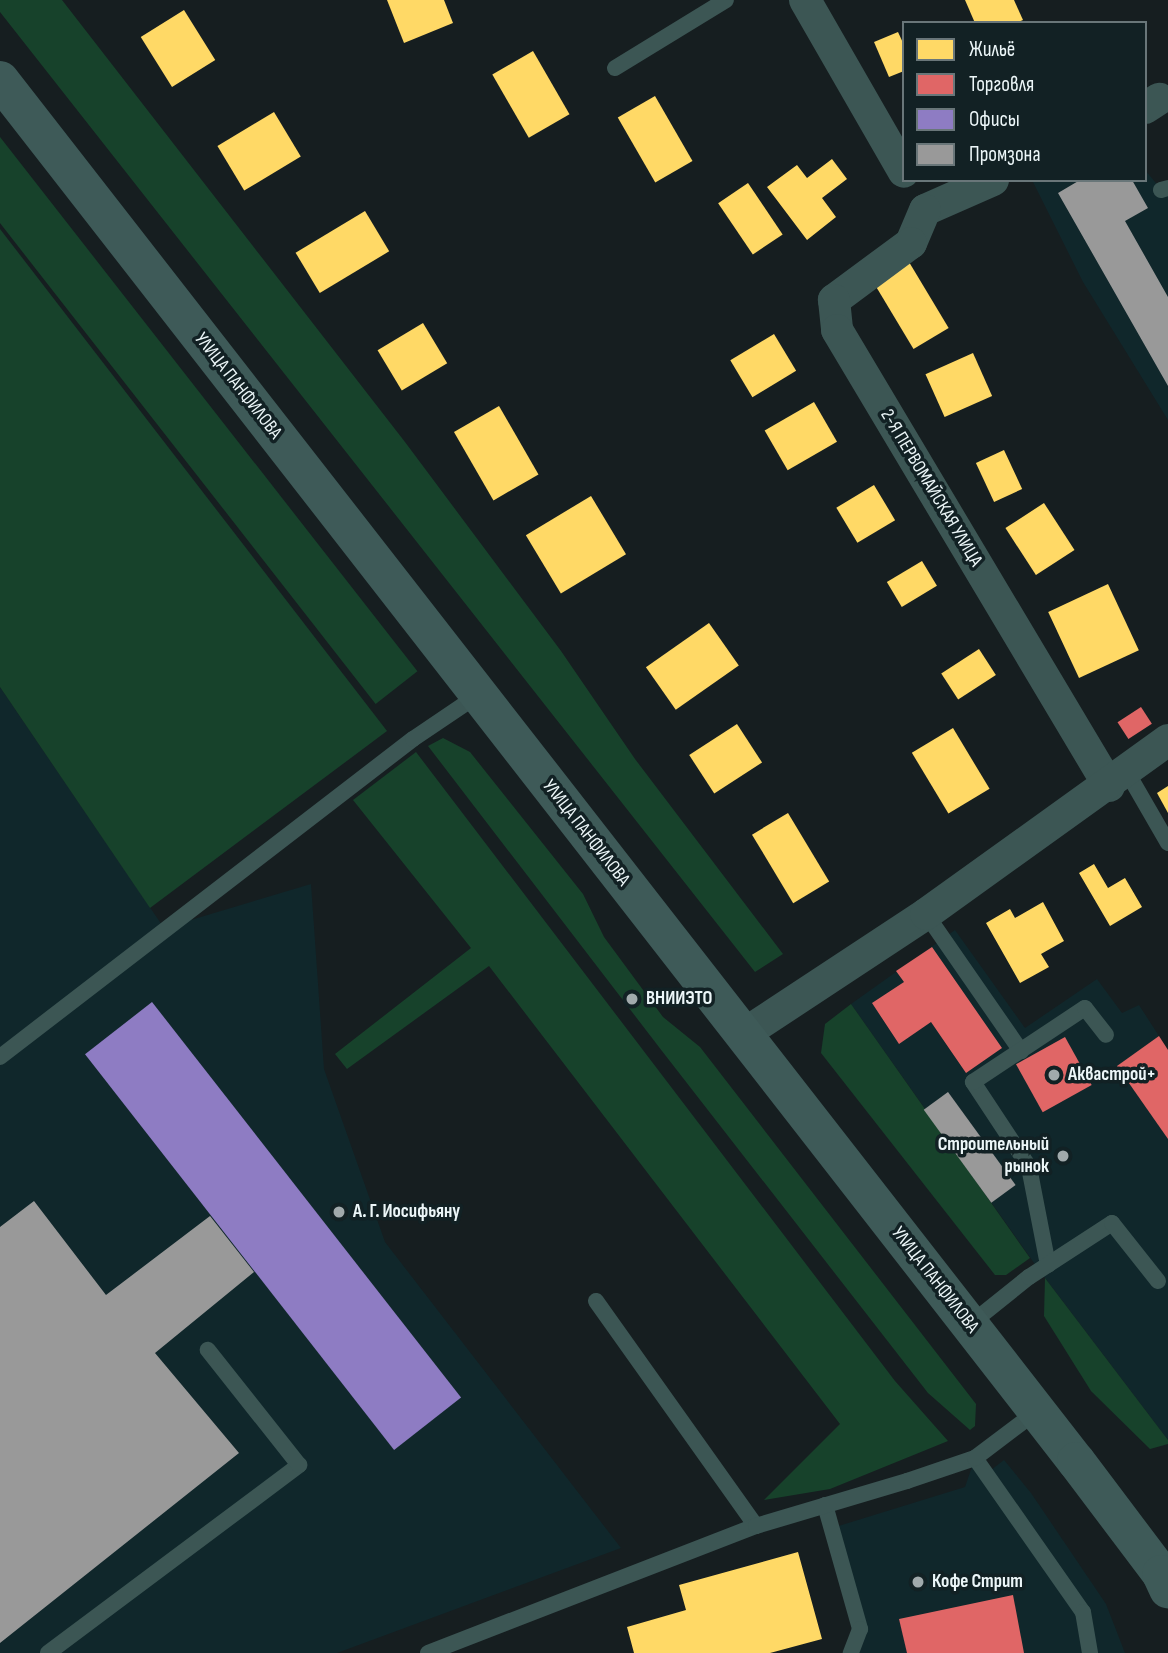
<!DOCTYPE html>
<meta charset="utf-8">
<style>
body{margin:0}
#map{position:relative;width:1168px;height:1653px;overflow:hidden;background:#161e20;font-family:"Sofia Sans Condensed",sans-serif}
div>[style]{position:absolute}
.built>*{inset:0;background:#10272b}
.green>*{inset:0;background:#17422b;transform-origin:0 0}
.homes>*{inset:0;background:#ffd966;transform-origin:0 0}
.shops>*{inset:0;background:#e06666;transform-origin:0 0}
.offices>*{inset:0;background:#8e7cc3;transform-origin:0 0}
.industry>*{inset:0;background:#999;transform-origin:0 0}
.service>*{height:16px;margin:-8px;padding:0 8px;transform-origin:8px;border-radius:8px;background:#3c5654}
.minor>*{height:32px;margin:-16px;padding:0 16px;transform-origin:16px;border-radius:16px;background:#3c5654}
.primary>*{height:38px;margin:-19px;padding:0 19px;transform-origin:19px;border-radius:19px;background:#3e5a58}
.dots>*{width:19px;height:19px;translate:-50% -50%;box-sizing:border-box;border:4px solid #122124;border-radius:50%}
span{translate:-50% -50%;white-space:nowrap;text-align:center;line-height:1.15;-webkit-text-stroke:7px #122124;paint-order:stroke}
.street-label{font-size:19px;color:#ecf6f8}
.poi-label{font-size:19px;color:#ecf6f8;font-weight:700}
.left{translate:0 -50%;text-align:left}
.right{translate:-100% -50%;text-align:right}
.legend{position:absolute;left:902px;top:21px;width:245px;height:161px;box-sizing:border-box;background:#122124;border:2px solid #697679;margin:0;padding:9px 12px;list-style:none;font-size:21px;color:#ecf6f8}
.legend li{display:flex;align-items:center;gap:14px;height:35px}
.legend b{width:35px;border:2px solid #697679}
</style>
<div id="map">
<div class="built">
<div style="clip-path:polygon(1145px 170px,1161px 189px,1168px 188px,1168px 420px,1083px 282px,1032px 180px,1145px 180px)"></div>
<div style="clip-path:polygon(0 687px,164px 928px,311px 884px,324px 1069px,385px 1242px,621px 1548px,337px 1653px,0 1653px)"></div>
<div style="clip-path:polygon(955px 930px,1025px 1028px,1097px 979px,1122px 1013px,1139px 1005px,1168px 1050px,1168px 1440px,1039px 1270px,851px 1004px)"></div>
<div style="clip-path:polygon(975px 1458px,991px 1470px,1004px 1460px,1031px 1493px,1106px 1604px,1125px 1653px,851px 1653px,860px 1629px,832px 1528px,965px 1487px)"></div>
</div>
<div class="green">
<div style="clip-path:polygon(0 0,62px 0,405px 442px,561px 651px,635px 759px,783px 954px,755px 972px,0 12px)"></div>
<div style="left:0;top:137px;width:678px;height:53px;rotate:52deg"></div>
<div style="clip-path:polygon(0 229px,387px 731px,150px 908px,0 687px)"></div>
<div style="clip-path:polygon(443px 738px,470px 752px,583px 894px,604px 937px,663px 1017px,700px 1047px,976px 1404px,975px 1426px,970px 1430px,928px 1393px,662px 1051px,428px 746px)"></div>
<div style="clip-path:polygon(416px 752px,895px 1381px,948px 1441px,830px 1489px,764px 1500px,840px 1424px,489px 966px,347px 1069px,335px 1054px,471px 948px,353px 800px)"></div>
<div style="clip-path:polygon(851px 1004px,1030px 1258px,1006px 1275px,995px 1275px,821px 1053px,825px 1024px)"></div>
<div style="clip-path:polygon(1045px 1278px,1168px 1440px,1168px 1444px,1150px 1449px,1091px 1391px,1044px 1316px)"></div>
</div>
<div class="homes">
<div style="clip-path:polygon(387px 0,444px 0,453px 23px,404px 43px)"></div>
<div style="clip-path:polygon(965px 0,1014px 0,1023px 20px,1016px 23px,975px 23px)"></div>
<div style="left:184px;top:10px;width:59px;height:51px;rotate:58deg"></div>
<div style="clip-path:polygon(898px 32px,904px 45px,904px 71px,889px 77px,874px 42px)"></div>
<div style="left:533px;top:51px;width:73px;height:47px;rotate:60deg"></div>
<div style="left:655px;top:96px;width:75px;height:43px;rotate:60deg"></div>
<div style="left:274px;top:112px;width:52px;height:66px;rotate:59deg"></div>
<div style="clip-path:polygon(832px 159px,847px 179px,822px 198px,836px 217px,807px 240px,767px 187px,797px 165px,807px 178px)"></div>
<div style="left:748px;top:183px;width:62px;height:36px;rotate:56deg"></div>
<div style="left:365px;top:211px;width:47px;height:81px;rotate:59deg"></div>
<div style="left:909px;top:262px;width:77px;height:41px;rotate:59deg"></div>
<div style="left:423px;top:323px;width:47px;height:53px;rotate:59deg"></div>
<div style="left:774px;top:334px;width:43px;height:51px;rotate:59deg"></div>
<div style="left:973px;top:353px;width:47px;height:52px;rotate:66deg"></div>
<div style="left:814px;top:402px;width:46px;height:57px;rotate:60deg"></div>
<div style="left:499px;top:406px;width:79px;height:52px;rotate:60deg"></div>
<div style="left:1004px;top:450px;width:43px;height:31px;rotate:65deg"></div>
<div style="left:874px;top:485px;width:41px;height:44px;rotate:59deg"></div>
<div style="left:591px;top:496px;width:68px;height:76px;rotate:59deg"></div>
<div style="left:1044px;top:503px;width:56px;height:46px;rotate:57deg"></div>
<div style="left:922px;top:561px;width:29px;height:41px;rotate:59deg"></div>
<div style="left:1108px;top:584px;width:73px;height:66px;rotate:65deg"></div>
<div style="left:709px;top:623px;width:52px;height:77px;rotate:55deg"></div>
<div style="left:979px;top:649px;width:31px;height:45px;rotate:57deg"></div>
<div style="left:737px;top:724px;width:46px;height:57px;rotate:57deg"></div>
<div style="left:953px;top:728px;width:71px;height:48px;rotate:59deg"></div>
<div style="clip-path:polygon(1168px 786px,1168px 813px,1157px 793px)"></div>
<div style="left:788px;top:813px;width:80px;height:42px;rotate:59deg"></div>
<div style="clip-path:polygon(1094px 864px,1108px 888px,1125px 878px,1142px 907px,1110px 926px,1079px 873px)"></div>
<div style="clip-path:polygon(1043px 902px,1064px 941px,1041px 954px,1049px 967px,1020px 983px,986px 923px,1010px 909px,1015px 918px)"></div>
<div style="clip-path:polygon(798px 1552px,822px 1639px,770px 1653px,634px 1653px,627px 1627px,686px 1610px,679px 1585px)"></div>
</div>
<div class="shops">
<div style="left:1141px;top:707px;width:20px;height:28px;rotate:57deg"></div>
<div style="clip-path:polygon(932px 947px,1002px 1048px,966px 1073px,931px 1022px,899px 1044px,872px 1003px,904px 982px,896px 971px)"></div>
<div style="clip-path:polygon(1159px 1036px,1168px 1050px,1168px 1139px,1117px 1066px)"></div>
<div style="left:1065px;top:1037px;width:55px;height:56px;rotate:61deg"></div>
<div style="clip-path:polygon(1013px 1595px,1024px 1653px,907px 1653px,899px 1619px)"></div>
</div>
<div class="offices">
<div style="left:152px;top:1002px;width:502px;height:85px;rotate:52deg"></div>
</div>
<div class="industry">
<div style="clip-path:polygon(1080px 180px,1132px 180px,1148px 208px,1125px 221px,1168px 297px,1168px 386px,1058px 193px)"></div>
<div style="left:948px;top:1092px;width:115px;height:30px;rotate:54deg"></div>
<div style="clip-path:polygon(34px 1201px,106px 1295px,210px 1216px,254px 1272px,155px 1353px,239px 1453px,0 1643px,0 1227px)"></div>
</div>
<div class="service">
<div style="left:615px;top:68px;width:130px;rotate:-31.5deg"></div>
<div style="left:1161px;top:190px;width:7px;rotate:-16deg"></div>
<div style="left:1127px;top:772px;width:82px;rotate:60deg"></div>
<div style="left:926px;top:914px;width:167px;rotate:55.3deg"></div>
<div style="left:0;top:1057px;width:521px;rotate:-37.6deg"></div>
<div style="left:413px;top:739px;width:78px;rotate:-34.1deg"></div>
<div style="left:1048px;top:1265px;width:100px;rotate:-101deg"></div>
<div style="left:1029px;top:1167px;width:102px;rotate:-123.4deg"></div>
<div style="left:973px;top:1082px;width:134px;rotate:-33.5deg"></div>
<div style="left:1085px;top:1008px;width:34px;rotate:52deg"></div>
<div style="left:596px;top:1301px;width:276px;rotate:54.6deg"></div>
<div style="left:969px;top:1325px;width:77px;rotate:-38.7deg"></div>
<div style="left:1029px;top:1277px;width:99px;rotate:-33deg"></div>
<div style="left:1112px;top:1223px;width:74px;rotate:51.6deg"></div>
<div style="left:975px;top:1458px;width:188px;rotate:55deg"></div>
<div style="left:1083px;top:1612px;width:42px;rotate:80.3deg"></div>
<div style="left:825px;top:1505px;width:129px;rotate:74.2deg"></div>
<div style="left:860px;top:1629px;width:26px;rotate:111deg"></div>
<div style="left:48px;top:1653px;width:314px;rotate:-36.8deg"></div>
<div style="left:299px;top:1465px;width:147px;rotate:-128.4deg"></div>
<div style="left:428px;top:1653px;width:352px;rotate:-21.2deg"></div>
<div style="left:756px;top:1526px;width:158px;rotate:-16.6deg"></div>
<div style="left:907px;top:1481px;width:72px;rotate:-18.7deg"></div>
<div style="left:975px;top:1458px;width:76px;rotate:-37deg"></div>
</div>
<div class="minor">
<div style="left:805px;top:0;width:198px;rotate:60.1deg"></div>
<div style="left:1145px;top:108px;width:17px;rotate:-33deg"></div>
<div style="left:993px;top:180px;width:74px;rotate:156.2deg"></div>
<div style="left:925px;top:210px;width:36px;rotate:113deg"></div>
<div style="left:911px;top:243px;width:96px;rotate:143.5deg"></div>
<div style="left:834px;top:300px;width:30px;rotate:84deg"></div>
<div style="left:837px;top:330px;width:531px;rotate:59.18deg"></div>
<div style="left:744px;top:1034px;width:218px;rotate:-33.4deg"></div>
<div style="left:926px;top:914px;width:298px;rotate:-35.7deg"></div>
</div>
<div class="primary">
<div style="left:0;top:80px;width:1751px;rotate:52.08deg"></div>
<div style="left:1076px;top:1461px;width:141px;rotate:53deg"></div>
<div style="left:1161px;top:1574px;width:17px;rotate:65deg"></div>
</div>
<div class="dots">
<div style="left:632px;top:999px;background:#a1aaac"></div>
<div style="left:1054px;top:1075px;background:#a1aaac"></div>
<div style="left:1063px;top:1156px;background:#a1aaac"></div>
<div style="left:339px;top:1212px;background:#a1aaac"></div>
<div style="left:918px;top:1582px;background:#a1aaac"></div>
</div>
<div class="street-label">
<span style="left:238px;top:386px;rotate:52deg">УЛИЦА ПАНФИЛОВА</span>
<span style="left:931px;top:488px;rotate:59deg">2-Я ПЕРВОМАЙСКАЯ УЛИЦА</span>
<span style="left:586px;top:833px;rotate:52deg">УЛИЦА ПАНФИЛОВА</span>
<span style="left:935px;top:1280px;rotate:52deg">УЛИЦА ПАНФИЛОВА</span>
</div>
<div class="poi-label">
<span class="left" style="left:646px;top:999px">ВНИИЭТО</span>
<span class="left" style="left:1068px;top:1075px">Аквастрой+</span>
<span class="right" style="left:1049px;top:1156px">Строительный<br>рынок</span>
<span class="left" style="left:353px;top:1212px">А. Г. Иосифьяну</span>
<span class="left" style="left:932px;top:1582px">Кофе Стрит</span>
</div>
<ul class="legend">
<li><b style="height:19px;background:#ffd966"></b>Жильё</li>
<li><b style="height:19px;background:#e06666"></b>Торговля</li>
<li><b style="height:19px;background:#8e7cc3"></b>Офисы</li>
<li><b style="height:19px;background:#999"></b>Промзона</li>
</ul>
</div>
